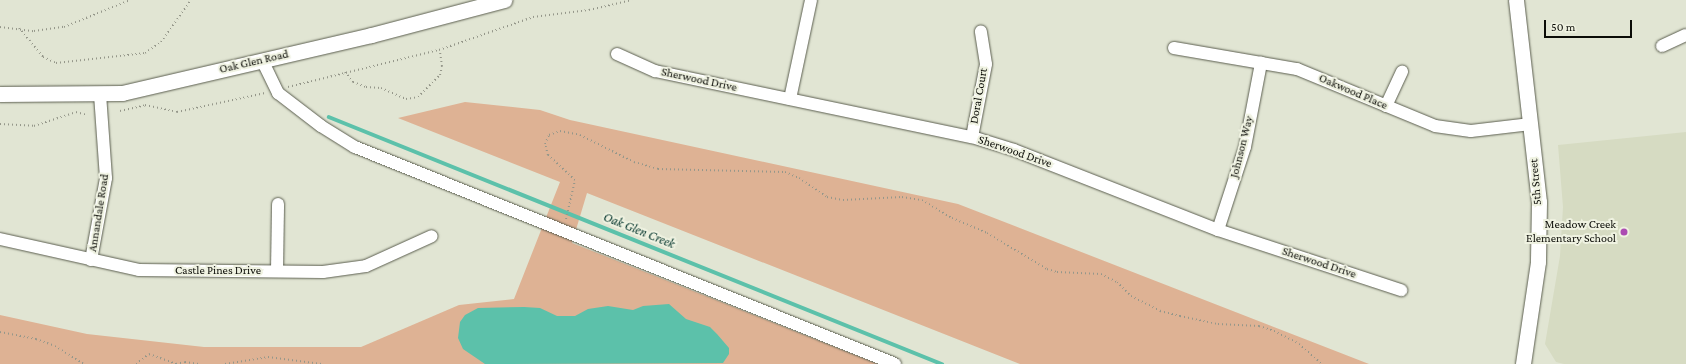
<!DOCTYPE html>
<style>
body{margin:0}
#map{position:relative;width:1686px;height:364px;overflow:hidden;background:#e1e5d3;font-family:"Crimson Pro",serif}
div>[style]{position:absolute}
.built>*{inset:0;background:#d6dbc2}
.green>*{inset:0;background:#deb294}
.water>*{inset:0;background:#5cc1aa}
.stream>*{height:3.5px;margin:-1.75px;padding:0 1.75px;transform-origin:1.75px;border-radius:1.75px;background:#5cc1aa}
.path>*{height:2px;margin-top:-1px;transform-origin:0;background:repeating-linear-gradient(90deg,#95978a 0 1px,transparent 0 4px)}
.roads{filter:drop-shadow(0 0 1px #5b5e4f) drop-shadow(0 0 1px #5b5e4f)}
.minor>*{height:12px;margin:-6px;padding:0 6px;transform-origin:6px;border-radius:6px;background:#fff}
.major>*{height:15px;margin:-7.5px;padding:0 7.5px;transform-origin:7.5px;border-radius:7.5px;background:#fff}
.dots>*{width:11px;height:11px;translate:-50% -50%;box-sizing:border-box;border:2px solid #eff2e1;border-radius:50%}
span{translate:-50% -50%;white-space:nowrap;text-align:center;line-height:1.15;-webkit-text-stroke:4px #eff2e1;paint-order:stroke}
.street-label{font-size:12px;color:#0b0c07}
.poi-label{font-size:12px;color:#0b0c07}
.right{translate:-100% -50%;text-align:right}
.water-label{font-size:13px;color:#05362d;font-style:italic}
.scale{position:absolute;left:1544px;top:20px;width:88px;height:18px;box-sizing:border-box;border:2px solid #0b0c07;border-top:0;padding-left:5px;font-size:12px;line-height:14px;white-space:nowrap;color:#0b0c07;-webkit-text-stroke:3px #eff2e1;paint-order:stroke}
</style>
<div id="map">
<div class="built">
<div style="clip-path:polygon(1686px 132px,1686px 364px,1564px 364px,1556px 362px,1545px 344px,1560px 256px,1563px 207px,1558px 145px)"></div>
</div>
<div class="green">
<div style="clip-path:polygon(465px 102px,540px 110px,570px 120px,958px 204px,1369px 364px,1020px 364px,587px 193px,572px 243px,878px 364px,0 364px,0 315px,87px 334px,204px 347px,361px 347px,459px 305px,514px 299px,560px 182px,398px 118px)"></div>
</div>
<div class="water">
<div style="clip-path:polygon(669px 304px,686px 319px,710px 327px,717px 334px,729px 348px,729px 354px,723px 363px,485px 364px,463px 349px,458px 338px,460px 322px,465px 315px,478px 308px,524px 307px,540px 308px,557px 316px,575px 316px,588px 309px,608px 306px,633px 310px,643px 306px)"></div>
</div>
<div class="stream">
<div style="left:329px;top:117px;width:661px;rotate:21.95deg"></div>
</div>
<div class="path">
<div style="left:0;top:27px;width:34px;rotate:7deg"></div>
<div style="left:34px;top:31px;width:30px;rotate:-8deg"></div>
<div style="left:64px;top:27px;width:71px;rotate:-22.2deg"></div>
<div style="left:19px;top:28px;width:38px;rotate:50deg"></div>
<div style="left:43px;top:57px;width:14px;rotate:25deg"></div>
<div style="left:56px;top:63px;width:90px;rotate:-6.4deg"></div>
<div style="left:145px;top:53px;width:19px;rotate:-35deg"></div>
<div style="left:161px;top:42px;width:52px;rotate:-54.5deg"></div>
<div style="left:345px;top:72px;width:13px;rotate:51deg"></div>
<div style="left:353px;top:82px;width:14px;rotate:21deg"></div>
<div style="left:366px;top:87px;width:15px;rotate:4deg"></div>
<div style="left:381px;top:88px;width:27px;rotate:24deg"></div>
<div style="left:406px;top:99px;width:12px;rotate:-9deg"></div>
<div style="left:418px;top:97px;width:31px;rotate:-45deg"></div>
<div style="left:440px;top:75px;width:9px;rotate:-77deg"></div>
<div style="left:442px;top:66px;width:15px;rotate:-98deg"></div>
<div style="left:288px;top:87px;width:155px;rotate:-13.8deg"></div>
<div style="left:439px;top:50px;width:100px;rotate:-19.3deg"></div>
<div style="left:533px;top:17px;width:56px;rotate:-7.1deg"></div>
<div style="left:589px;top:10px;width:44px;rotate:-13.1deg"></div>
<div style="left:120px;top:111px;width:26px;rotate:-13deg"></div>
<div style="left:145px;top:105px;width:33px;rotate:12deg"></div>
<div style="left:177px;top:112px;width:90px;rotate:-12.2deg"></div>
<div style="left:0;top:124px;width:34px;rotate:3deg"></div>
<div style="left:34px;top:126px;width:44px;rotate:-18.4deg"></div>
<div style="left:76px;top:112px;width:11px;rotate:15deg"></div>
<div style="left:566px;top:219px;width:40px;rotate:-77deg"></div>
<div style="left:575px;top:180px;width:37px;rotate:-137deg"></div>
<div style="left:548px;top:155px;width:11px;rotate:-105deg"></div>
<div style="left:545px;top:144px;width:10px;rotate:-66deg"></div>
<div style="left:549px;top:135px;width:12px;rotate:-20deg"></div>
<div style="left:560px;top:131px;width:20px;rotate:11deg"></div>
<div style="left:580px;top:135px;width:60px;rotate:26.6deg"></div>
<div style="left:634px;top:162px;width:25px;rotate:16deg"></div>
<div style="left:658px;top:169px;width:127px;rotate:1.4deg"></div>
<div style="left:785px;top:172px;width:15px;rotate:23deg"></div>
<div style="left:799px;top:178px;width:34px;rotate:34deg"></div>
<div style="left:827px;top:197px;width:16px;rotate:11deg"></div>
<div style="left:843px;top:200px;width:59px;rotate:-2.9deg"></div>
<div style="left:902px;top:197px;width:20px;rotate:9deg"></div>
<div style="left:922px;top:200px;width:35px;rotate:31deg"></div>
<div style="left:952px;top:218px;width:38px;rotate:23deg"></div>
<div style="left:987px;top:233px;width:70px;rotate:31deg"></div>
<div style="left:1047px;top:269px;width:10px;rotate:17deg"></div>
<div style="left:1057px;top:272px;width:44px;rotate:2.6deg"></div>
<div style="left:1101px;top:274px;width:18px;rotate:27deg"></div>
<div style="left:1117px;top:282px;width:20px;rotate:45deg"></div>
<div style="left:1131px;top:296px;width:33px;rotate:27deg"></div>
<div style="left:1160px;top:311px;width:21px;rotate:14deg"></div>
<div style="left:1180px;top:316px;width:39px;rotate:12deg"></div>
<div style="left:1218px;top:324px;width:41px;rotate:2.8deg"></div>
<div style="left:1259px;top:326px;width:16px;rotate:18deg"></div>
<div style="left:1274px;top:331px;width:28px;rotate:27deg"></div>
<div style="left:1299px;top:344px;width:30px;rotate:41deg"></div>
<div style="left:0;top:332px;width:37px;rotate:11deg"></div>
<div style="left:36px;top:339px;width:20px;rotate:20deg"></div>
<div style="left:55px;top:346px;width:34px;rotate:32deg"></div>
<div style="left:136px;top:364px;width:16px;rotate:-38deg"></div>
<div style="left:149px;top:354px;width:29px;rotate:20deg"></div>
<div style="left:176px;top:364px;width:9px;rotate:-13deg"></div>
<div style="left:185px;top:362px;width:14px;rotate:8deg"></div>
<div style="left:225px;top:364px;width:44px;rotate:-9.2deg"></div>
<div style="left:268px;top:357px;width:54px;rotate:7.4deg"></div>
</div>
<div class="roads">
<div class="minor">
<div style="left:1662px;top:46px;width:26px;rotate:-25deg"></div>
<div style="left:1174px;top:48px;width:125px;rotate:9.7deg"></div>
<div style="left:1297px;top:69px;width:149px;rotate:22.4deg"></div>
<div style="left:1435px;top:126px;width:36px;rotate:8deg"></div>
<div style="left:1471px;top:131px;width:60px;rotate:-6.7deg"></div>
<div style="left:617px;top:54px;width:42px;rotate:24.1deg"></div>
<div style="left:655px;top:71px;width:324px;rotate:11.8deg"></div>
<div style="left:972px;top:137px;width:44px;rotate:17.2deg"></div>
<div style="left:1014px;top:150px;width:219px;rotate:21.4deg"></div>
<div style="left:1218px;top:230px;width:193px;rotate:18.2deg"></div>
<div style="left:262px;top:60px;width:37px;rotate:64deg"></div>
<div style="left:278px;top:93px;width:54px;rotate:37.5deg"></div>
<div style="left:321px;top:126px;width:40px;rotate:32deg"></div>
<div style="left:355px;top:147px;width:582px;rotate:21.89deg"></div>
<div style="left:790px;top:99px;width:101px;rotate:-78deg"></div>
<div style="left:1386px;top:106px;width:38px;rotate:-65deg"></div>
<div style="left:972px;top:137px;width:74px;rotate:-79.1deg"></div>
<div style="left:986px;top:64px;width:33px;rotate:-99deg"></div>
<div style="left:1218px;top:230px;width:87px;rotate:-72deg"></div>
<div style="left:1245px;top:147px;width:86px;rotate:-79.2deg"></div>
<div style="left:0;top:239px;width:142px;rotate:12.6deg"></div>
<div style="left:139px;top:270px;width:184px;rotate:0.6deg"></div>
<div style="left:323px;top:272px;width:43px;rotate:-7.9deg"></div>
<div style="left:366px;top:266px;width:72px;rotate:-24.4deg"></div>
<div style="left:91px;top:260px;width:83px;rotate:-79.6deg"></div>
<div style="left:106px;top:178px;width:84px;rotate:-94.1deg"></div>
<div style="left:277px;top:271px;width:67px;rotate:-89.1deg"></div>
</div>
<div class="major">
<div style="left:1516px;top:0;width:203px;rotate:83.5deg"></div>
<div style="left:1539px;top:202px;width:60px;rotate:91deg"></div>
<div style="left:1538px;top:262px;width:103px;rotate:98.4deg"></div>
<div style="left:0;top:94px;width:122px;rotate:-0.5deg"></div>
<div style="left:122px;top:93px;width:256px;rotate:-13.1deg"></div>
<div style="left:371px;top:35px;width:138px;rotate:-14.7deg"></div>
</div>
</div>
<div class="dots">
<div style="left:1624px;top:232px;background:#ac4bb2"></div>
</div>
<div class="street-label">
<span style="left:254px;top:62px;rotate:-13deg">Oak Glen Road</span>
<span style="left:699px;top:80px;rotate:12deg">Sherwood Drive</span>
<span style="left:1353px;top:92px;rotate:23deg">Oakwood Place</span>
<span style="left:979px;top:96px;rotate:-80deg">Doral Court</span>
<span style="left:1242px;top:147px;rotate:-76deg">Johnson Way</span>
<span style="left:1015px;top:152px;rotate:19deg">Sherwood Drive</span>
<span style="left:1536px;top:182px;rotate:-95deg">5th Street</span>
<span style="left:99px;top:213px;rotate:-81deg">Annandale Road</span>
<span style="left:1319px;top:263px;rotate:18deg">Sherwood Drive</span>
<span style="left:218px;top:271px">Castle Pines Drive</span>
</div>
<div class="poi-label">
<span class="right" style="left:1616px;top:232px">Meadow Creek<br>Elementary School</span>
</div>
<div class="water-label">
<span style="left:639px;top:231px;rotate:22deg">Oak Glen Creek</span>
</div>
<div class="scale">50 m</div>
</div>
